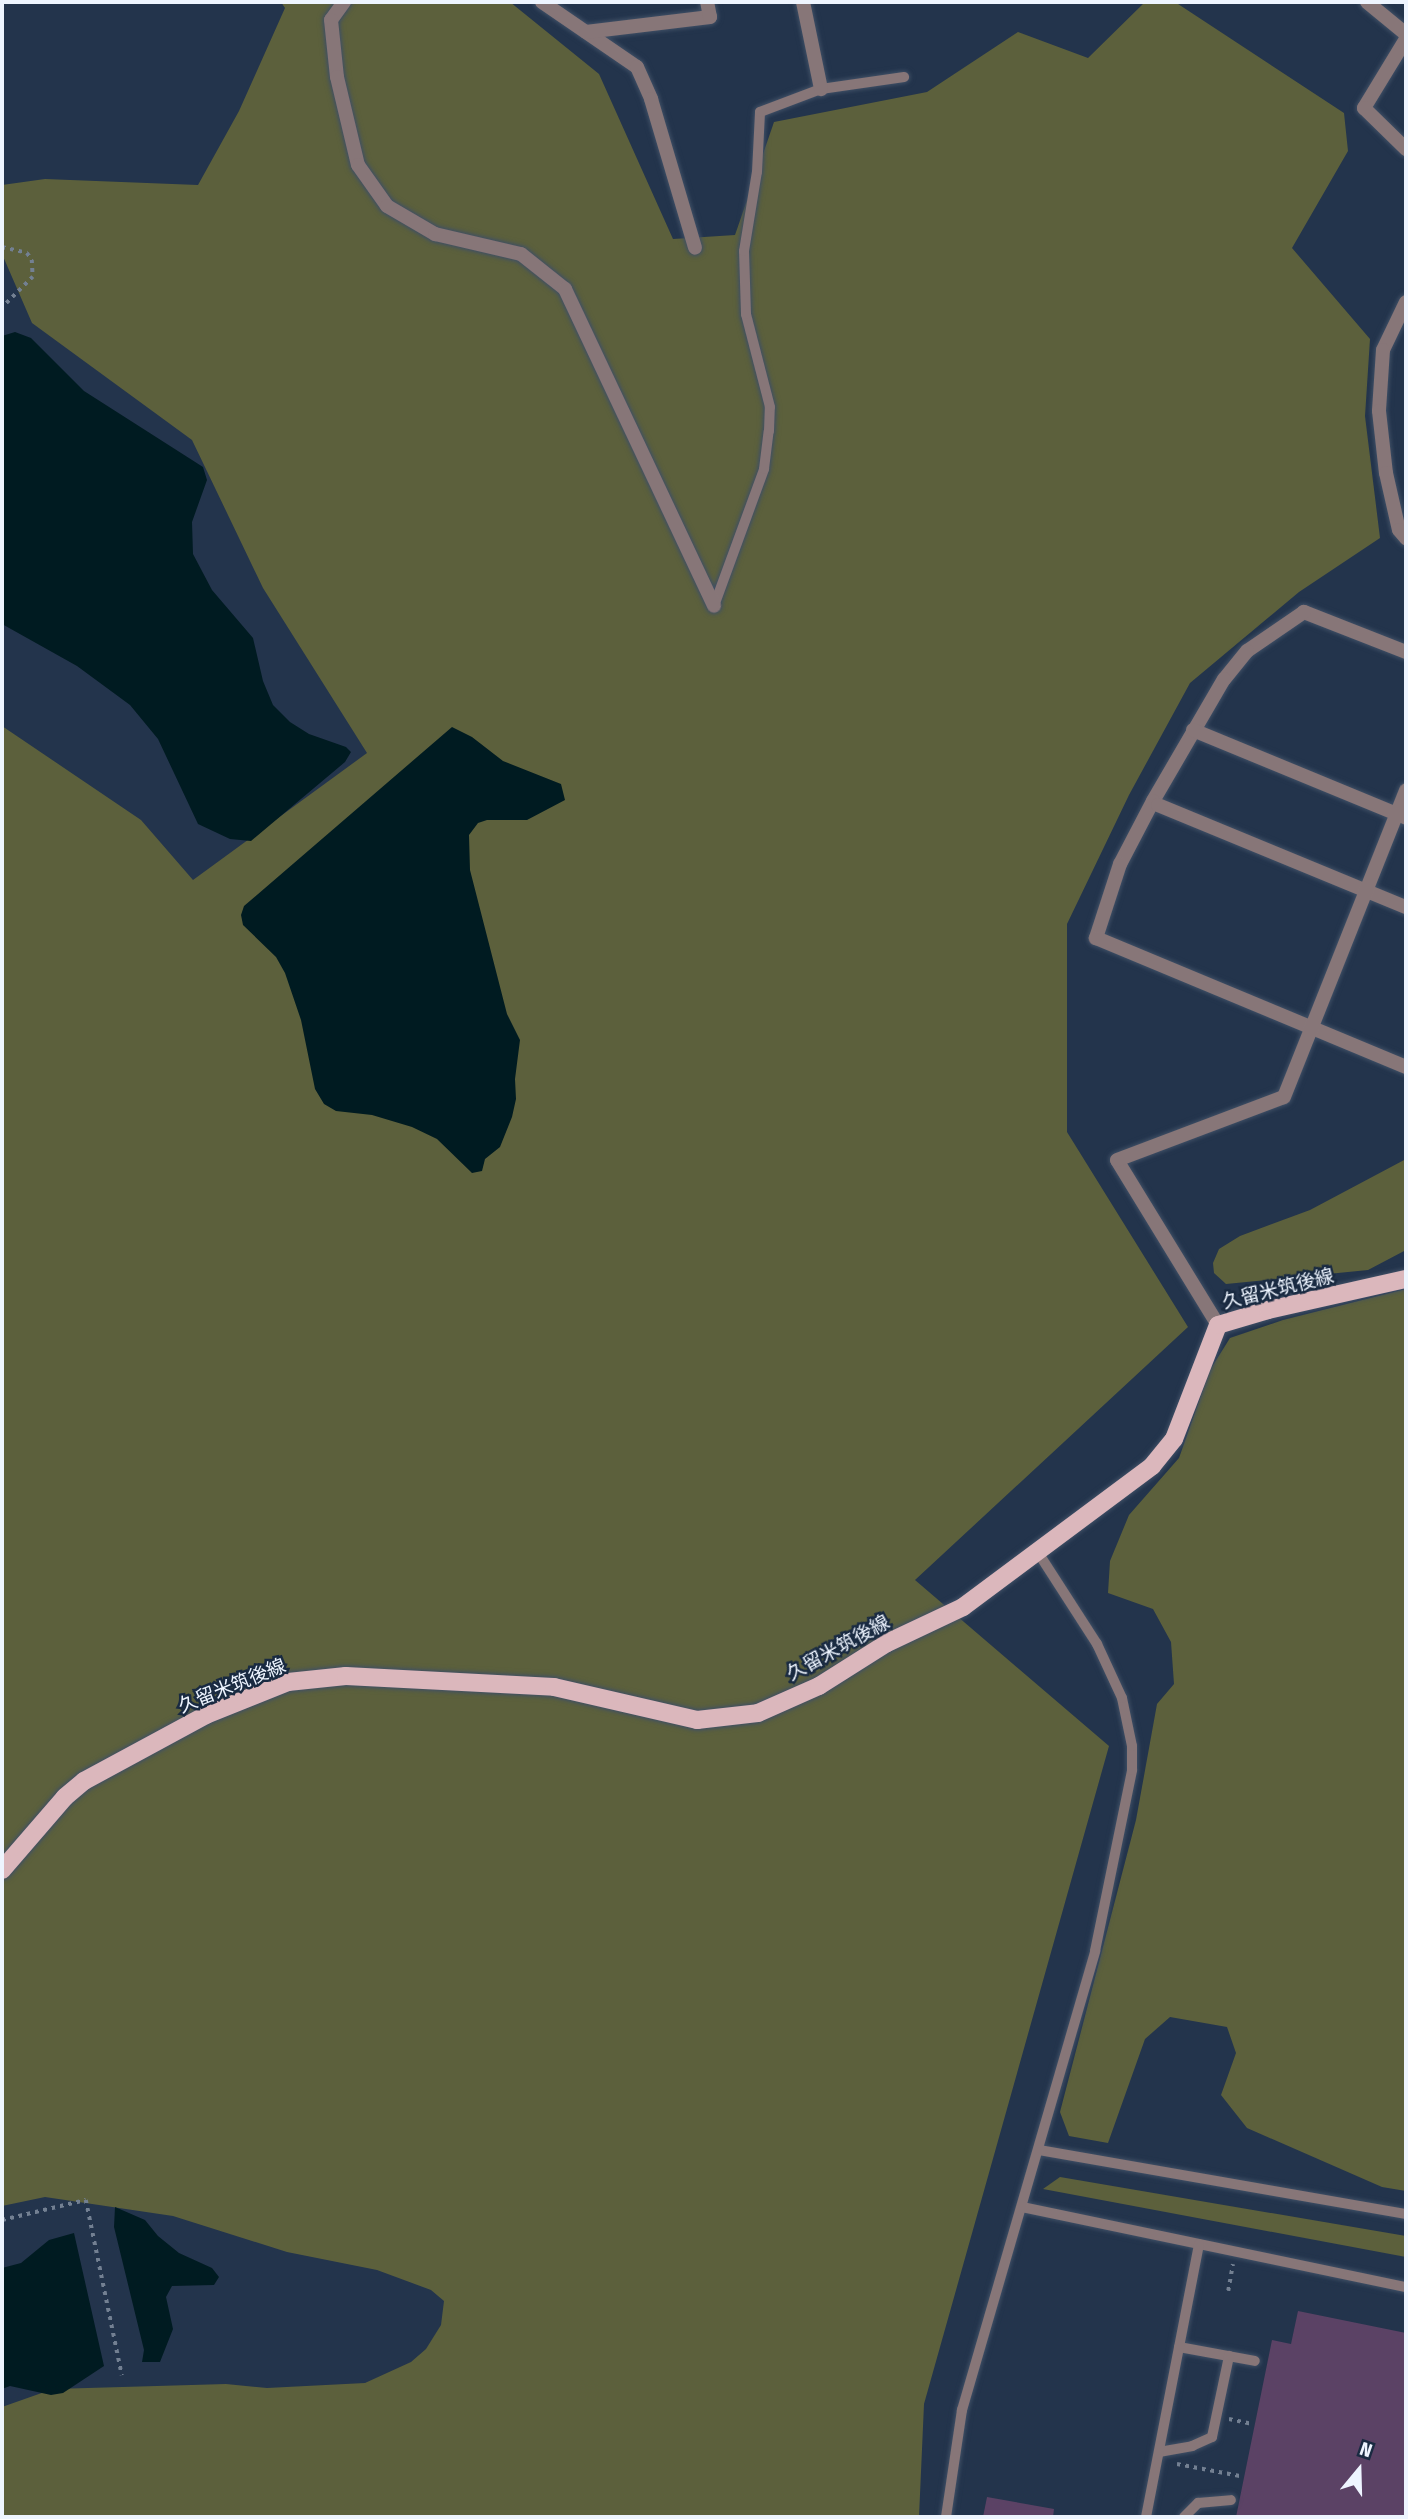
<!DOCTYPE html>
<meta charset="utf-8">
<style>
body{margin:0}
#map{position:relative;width:1408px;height:2519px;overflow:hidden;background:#23344c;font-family:"Fira Sans Condensed","Noto Sans JP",sans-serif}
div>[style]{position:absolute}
.green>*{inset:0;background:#5c603c}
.water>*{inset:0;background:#001b21}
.building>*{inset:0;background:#5b4265}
.path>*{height:3.5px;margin-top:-1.75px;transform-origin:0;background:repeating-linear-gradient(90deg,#738092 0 3.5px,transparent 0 8.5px)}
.roads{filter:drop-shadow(0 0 2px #3f4f65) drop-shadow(0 0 2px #3f4f65)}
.lane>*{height:10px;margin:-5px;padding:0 5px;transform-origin:5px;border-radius:5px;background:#877678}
.street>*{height:14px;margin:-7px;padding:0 7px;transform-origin:7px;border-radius:7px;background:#877678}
.primary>*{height:18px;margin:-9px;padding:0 9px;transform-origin:9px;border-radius:9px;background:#dbb7bc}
span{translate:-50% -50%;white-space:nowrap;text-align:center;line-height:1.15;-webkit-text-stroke:5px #192a41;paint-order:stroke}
.street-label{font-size:19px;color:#eef5ff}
.frame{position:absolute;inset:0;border:4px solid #eef5ff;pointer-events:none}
.north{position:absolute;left:1324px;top:2435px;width:70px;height:70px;-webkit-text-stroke:5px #192a41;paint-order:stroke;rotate:19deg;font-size:19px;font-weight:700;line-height:28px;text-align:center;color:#eef5ff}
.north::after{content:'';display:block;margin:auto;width:24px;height:32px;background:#eef5ff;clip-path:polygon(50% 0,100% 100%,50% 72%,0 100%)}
</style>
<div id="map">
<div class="green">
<div style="clip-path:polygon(281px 2px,510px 2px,599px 74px,673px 239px,735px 235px,774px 122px,927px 92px,1018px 32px,1088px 58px,1145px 2px,1175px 2px,1344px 113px,1348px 151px,1292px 248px,1370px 339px,1365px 416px,1380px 538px,1299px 592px,1190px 683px,1129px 795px,1067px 924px,1067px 1132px,1188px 1327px,915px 1580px,1109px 1746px,924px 2404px,919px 2517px,2px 2517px,2px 2407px,53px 2389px,226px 2384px,267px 2388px,365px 2383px,411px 2362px,426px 2349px,441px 2325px,444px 2301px,431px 2290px,377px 2270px,287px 2252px,173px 2216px,45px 2197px,2px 2206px,2px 726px,141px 820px,193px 880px,367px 753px,263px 588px,192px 440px,32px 323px,2px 254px,2px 185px,45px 179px,198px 185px,239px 111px,285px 8px)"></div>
<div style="clip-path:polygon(1406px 1159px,1406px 1250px,1368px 1270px,1226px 1284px,1214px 1273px,1213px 1263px,1219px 1249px,1240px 1236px,1310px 1210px)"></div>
<div style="clip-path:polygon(1406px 1289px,1406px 2191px,1382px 2187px,1247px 2128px,1221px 2095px,1236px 2053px,1227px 2027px,1170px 2017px,1145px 2039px,1108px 2143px,1069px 2136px,1060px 2112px,1136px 1820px,1157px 1704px,1174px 1684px,1171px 1642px,1153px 1609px,1108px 1593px,1110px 1561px,1129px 1515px,1179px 1458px,1210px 1370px,1230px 1338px,1283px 1320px)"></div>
<div style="clip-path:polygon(1060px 2177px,1406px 2236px,1406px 2257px,1043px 2189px)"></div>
</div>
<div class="water">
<div style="clip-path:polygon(15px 332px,31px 338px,84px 391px,203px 467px,207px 480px,192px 522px,193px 554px,212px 590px,253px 638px,263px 681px,273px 705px,290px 722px,309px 734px,346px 747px,351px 752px,345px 762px,251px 841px,230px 839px,198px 824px,158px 739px,130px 705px,77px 666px,2px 624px,2px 336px)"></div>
<div style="clip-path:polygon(452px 727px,472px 737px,503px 761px,561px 784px,565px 800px,527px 820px,487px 820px,478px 823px,469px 835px,470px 870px,507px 1014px,520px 1040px,515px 1079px,516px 1099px,512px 1117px,500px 1147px,485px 1159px,482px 1171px,472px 1173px,437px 1139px,412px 1127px,372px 1115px,336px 1111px,324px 1104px,315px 1089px,301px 1020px,285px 973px,276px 957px,243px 925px,241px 915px,244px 906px)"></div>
<div style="clip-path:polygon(115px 2207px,145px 2220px,158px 2236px,179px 2253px,212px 2268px,219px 2277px,214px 2285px,172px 2286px,166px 2297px,173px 2329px,160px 2362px,142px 2362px,144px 2350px,114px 2227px)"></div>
<div style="clip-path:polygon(74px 2233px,104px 2366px,63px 2393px,51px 2395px,10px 2386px,2px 2389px,2px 2268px,21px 2263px,49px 2240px)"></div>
</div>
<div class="building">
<div style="clip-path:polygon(1298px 2311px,1406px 2333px,1406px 2517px,1236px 2517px,1272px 2340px,1291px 2344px)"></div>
<div style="clip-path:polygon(987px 2497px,1054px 2509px,1053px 2517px,983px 2517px)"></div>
</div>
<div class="path">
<div style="left:2px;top:247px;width:26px;rotate:13deg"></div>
<div style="left:27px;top:253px;width:9px;rotate:54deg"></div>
<div style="left:32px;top:260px;width:17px;rotate:87deg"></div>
<div style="left:33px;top:277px;width:44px;rotate:135deg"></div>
<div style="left:2px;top:2220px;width:86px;rotate:-13.4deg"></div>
<div style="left:86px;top:2200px;width:179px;rotate:78.4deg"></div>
<div style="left:1228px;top:2291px;width:27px;rotate:-80deg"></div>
<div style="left:1229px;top:2419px;width:24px;rotate:12deg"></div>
<div style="left:1177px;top:2464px;width:64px;rotate:10.8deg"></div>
</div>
<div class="roads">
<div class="lane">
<div style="left:714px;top:606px;width:146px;rotate:-69.9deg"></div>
<div style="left:764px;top:469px;width:38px;rotate:-83deg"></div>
<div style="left:769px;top:431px;width:24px;rotate:-88deg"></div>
<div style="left:770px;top:407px;width:96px;rotate:-104.5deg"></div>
<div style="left:746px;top:314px;width:63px;rotate:-91.8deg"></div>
<div style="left:744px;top:251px;width:80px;rotate:-80.7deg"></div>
<div style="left:757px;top:172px;width:60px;rotate:-87.1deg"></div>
<div style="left:760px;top:112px;width:65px;rotate:-20.7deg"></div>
<div style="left:821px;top:89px;width:84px;rotate:-8.2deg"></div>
<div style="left:1039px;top:2150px;width:373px;rotate:9.9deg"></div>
<div style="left:1022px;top:2207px;width:392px;rotate:11.8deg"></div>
<div style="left:1179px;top:2347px;width:77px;rotate:10.4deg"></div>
<div style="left:1159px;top:2452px;width:34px;rotate:-10deg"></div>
<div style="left:1192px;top:2446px;width:22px;rotate:-24deg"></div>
<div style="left:1212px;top:2437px;width:83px;rotate:-78.1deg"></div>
<div style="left:946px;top:2517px;width:108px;rotate:-81.5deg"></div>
<div style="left:962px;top:2410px;width:478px;rotate:-73.8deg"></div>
<div style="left:1095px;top:1951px;width:185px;rotate:-78.4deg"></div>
<div style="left:1132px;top:1770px;width:24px;rotate:-90deg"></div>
<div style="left:1132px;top:1746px;width:49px;rotate:-101.8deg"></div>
<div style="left:1122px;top:1698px;width:60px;rotate:-114.8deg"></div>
<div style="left:1097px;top:1644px;width:111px;rotate:-122.8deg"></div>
<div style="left:1146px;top:2517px;width:278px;rotate:-79deg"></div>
<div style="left:1184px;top:2517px;width:20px;rotate:-45deg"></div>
<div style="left:1198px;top:2503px;width:33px;rotate:-5deg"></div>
</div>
<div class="street">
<div style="left:344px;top:2px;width:22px;rotate:126deg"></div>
<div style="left:331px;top:20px;width:57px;rotate:84deg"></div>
<div style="left:337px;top:77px;width:90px;rotate:76.6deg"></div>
<div style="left:358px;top:165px;width:50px;rotate:54.7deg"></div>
<div style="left:387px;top:206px;width:56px;rotate:30.3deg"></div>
<div style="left:435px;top:234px;width:88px;rotate:13.1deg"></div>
<div style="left:521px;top:254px;width:56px;rotate:38.5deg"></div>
<div style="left:565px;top:289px;width:350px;rotate:64.8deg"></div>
<div style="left:542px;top:2px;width:115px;rotate:34.4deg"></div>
<div style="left:637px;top:67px;width:35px;rotate:66deg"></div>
<div style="left:651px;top:99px;width:155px;rotate:73.5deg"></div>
<div style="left:803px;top:2px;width:89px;rotate:78.3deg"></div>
<div style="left:1367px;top:2px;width:50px;rotate:39.4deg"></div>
<div style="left:586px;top:32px;width:125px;rotate:-6.9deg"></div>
<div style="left:710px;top:17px;width:15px;rotate:-101deg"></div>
<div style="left:1406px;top:39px;width:81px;rotate:121.3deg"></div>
<div style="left:1364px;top:108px;width:59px;rotate:44.3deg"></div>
<div style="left:1406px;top:302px;width:53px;rotate:115.6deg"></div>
<div style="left:1383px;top:350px;width:61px;rotate:93.8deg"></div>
<div style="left:1379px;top:411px;width:62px;rotate:83.6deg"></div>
<div style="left:1386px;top:473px;width:58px;rotate:77.2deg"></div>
<div style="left:1399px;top:530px;width:11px;rotate:49deg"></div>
<div style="left:1406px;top:652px;width:110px;rotate:-158.6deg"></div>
<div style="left:1304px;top:612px;width:69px;rotate:145.6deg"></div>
<div style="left:1247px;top:651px;width:36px;rotate:129deg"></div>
<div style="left:1224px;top:679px;width:141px;rotate:120.2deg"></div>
<div style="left:1153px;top:801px;width:71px;rotate:117.6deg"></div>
<div style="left:1120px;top:864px;width:78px;rotate:108deg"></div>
<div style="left:1096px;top:938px;width:336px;rotate:22.6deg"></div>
<div style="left:1193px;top:730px;width:230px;rotate:22.4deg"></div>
<div style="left:1158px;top:805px;width:268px;rotate:22.4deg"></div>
<div style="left:1218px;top:1325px;width:193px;rotate:-121.5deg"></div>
<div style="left:1117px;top:1160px;width:178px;rotate:-20.7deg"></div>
<div style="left:1284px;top:1097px;width:330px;rotate:-68.3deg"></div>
</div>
<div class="primary">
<div style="left:2px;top:1870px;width:96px;rotate:-49.2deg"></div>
<div style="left:65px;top:1797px;width:25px;rotate:-40deg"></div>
<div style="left:84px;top:1781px;width:139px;rotate:-28.4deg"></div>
<div style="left:206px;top:1715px;width:88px;rotate:-21.9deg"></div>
<div style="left:288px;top:1682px;width:58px;rotate:-5.9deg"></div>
<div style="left:346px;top:1676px;width:208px;rotate:3deg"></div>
<div style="left:554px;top:1687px;width:147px;rotate:13deg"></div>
<div style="left:697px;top:1720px;width:61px;rotate:-6.5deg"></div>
<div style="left:758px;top:1713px;width:67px;rotate:-23.9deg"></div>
<div style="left:819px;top:1686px;width:80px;rotate:-32.3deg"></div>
<div style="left:887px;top:1643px;width:84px;rotate:-25.3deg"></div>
<div style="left:963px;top:1607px;width:236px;rotate:-36.7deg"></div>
<div style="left:1152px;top:1466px;width:35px;rotate:-51deg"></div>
<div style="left:1174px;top:1439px;width:122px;rotate:-68.9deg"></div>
<div style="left:1218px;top:1325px;width:52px;rotate:-16.7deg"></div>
<div style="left:1268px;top:1310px;width:141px;rotate:-12.7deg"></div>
</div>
</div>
<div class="street-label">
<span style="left:1278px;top:1289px;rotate:-14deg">久留米筑後線</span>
<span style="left:838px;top:1648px;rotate:-29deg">久留米筑後線</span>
<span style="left:232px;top:1686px;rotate:-22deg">久留米筑後線</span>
</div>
<div class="frame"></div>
<div class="north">N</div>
</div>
